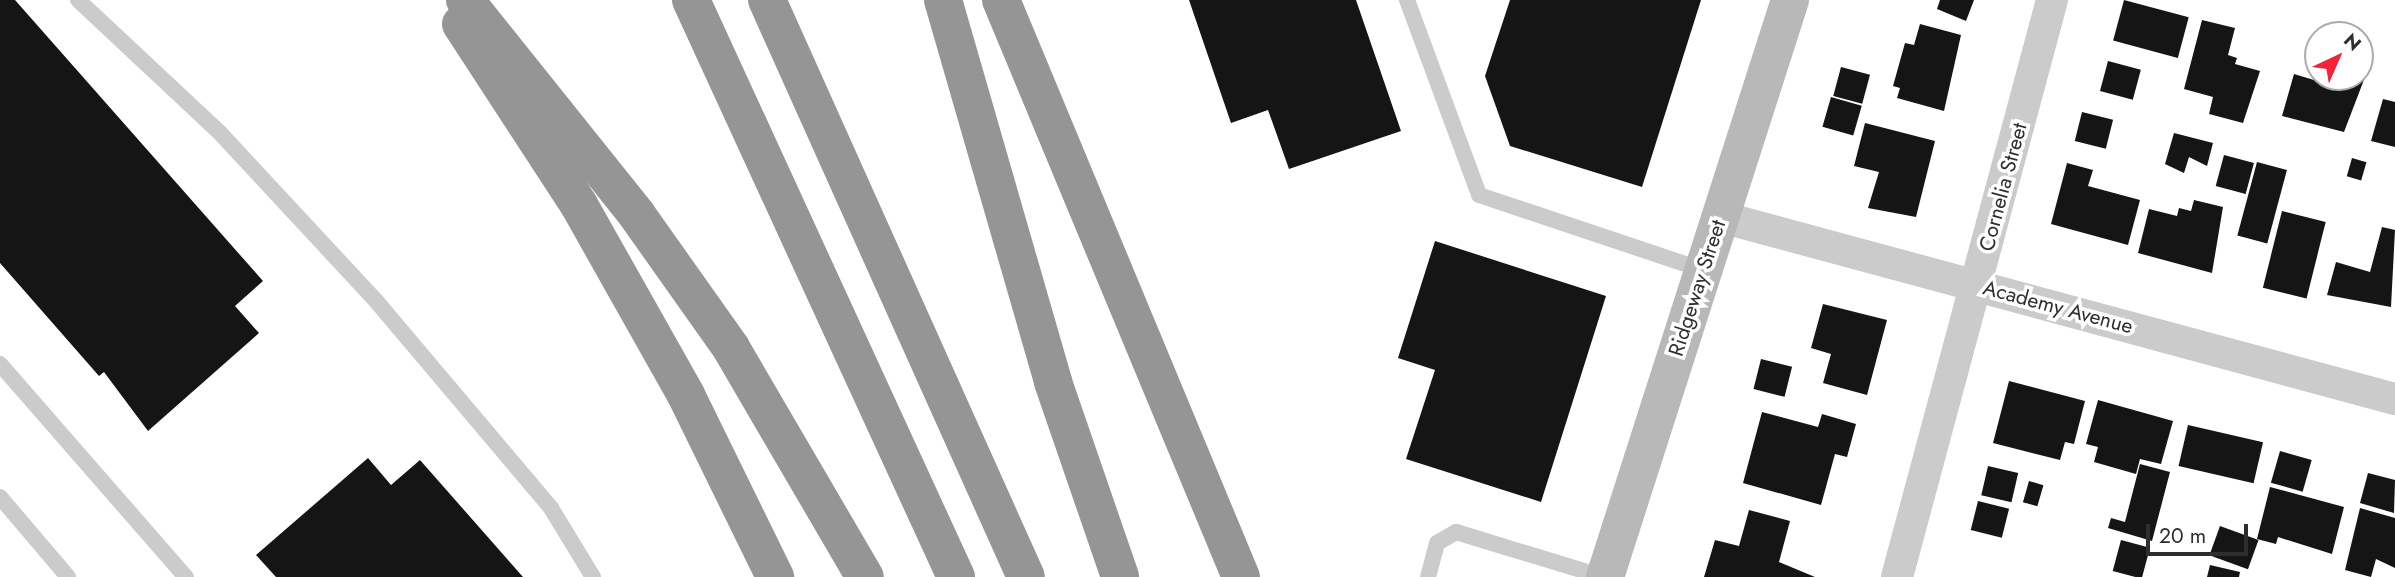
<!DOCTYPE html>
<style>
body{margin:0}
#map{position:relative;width:2395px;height:577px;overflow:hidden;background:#fff;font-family:Jost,sans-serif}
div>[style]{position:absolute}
.building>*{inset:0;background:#151515;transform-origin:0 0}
.lane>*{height:16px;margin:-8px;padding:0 8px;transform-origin:8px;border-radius:8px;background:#cbcbcb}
.street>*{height:32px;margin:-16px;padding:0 16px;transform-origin:16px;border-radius:16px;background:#cbcbcb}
.secondary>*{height:38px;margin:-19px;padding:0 19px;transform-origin:19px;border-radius:19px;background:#b8b8b8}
.highway>*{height:38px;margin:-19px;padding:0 19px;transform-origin:19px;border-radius:19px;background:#959595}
span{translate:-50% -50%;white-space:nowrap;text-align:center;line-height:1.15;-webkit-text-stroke:7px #fff;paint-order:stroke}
.street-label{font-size:21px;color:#2e2e2e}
.north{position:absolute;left:2304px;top:21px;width:70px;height:70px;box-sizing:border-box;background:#fff;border:2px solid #ababab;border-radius:50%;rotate:44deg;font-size:19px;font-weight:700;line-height:28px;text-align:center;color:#2e2e2e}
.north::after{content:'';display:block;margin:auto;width:24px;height:32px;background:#f1243a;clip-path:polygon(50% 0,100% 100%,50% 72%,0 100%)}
.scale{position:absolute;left:2146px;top:524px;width:102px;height:32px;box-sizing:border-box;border:4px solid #2e2e2e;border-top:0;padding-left:9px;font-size:21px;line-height:24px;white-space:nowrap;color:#2e2e2e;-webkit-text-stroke:5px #fff;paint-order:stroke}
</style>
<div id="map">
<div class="building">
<div style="clip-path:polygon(0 0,15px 0,263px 281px,235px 306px,259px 333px,148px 431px,104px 372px,99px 376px,0 263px)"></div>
<div style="clip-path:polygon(1189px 0,1356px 0,1401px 131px,1289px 169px,1268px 110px,1231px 123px)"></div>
<div style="clip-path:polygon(1510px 0,1701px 0,1642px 187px,1510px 146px,1485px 76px)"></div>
<div style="clip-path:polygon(1940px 0,1974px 0,1966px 21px,1937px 9px)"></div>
<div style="left:2124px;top:0;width:67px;height:42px;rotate:15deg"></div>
<div style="clip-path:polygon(2202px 20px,2235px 28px,2228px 55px,2237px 58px,2235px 64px,2260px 71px,2243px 123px,2209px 114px,2213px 97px,2184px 89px)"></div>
<div style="clip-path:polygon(1920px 24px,1961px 35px,1944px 111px,1897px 98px,1900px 88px,1893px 86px,1905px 43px,1914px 45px)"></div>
<div style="left:2108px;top:61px;width:34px;height:31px;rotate:15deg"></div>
<div style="clip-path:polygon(2360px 61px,2370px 64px,2344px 132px,2282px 116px,2294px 74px,2334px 86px,2337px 77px,2360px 77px)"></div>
<div style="left:1841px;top:67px;width:30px;height:30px;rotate:15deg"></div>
<div style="left:1831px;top:97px;width:32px;height:31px;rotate:16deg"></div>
<div style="clip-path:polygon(2383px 99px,2395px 102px,2395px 147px,2371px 141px)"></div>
<div style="left:2082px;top:112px;width:32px;height:30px;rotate:14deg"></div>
<div style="clip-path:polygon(1865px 123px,1935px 141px,1916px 217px,1868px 208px,1879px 172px,1854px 166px)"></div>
<div style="clip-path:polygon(2174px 133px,2213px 143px,2207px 166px,2189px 157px,2184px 173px,2165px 164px)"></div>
<div style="left:2224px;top:155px;width:31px;height:32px;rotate:15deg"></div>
<div style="left:2352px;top:158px;width:15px;height:19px;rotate:16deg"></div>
<div style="left:2257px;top:162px;width:31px;height:76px;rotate:15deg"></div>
<div style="clip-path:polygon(2067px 163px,2093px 170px,2088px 186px,2140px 200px,2128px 245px,2051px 224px)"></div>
<div style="clip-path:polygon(2194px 200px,2223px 207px,2212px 273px,2138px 253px,2149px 209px,2177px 216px,2179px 208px,2191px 211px)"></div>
<div style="left:2282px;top:211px;width:45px;height:79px;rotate:14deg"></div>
<div style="clip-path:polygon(2382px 227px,2395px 230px,2391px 307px,2327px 295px,2336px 262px,2370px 272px)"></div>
<div style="clip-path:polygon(1435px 241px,1606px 296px,1541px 502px,1406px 459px,1435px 370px,1398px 358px)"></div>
<div style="clip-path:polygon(1823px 304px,1887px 320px,1867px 395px,1823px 383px,1831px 354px,1811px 348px)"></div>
<div style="left:1761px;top:359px;width:32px;height:31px;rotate:14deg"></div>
<div style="clip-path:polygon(2009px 381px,2085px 401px,2074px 444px,2065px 442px,2060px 460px,1993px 443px)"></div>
<div style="clip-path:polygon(2098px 400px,2173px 421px,2161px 464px,2140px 459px,2136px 474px,2094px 462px,2098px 447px,2086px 444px)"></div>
<div style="clip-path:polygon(1762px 412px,1818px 427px,1822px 414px,1856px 424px,1847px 457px,1835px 454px,1821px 505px,1743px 483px)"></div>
<div style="left:2188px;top:425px;width:77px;height:42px;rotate:13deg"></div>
<div style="left:2280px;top:451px;width:33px;height:33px;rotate:16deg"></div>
<div style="clip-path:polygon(368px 458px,391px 485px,420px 460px,523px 577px,276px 577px,256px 555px)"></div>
<div style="clip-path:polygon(2140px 464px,2170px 472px,2152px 541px,2108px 528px,2111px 518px,2125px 522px)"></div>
<div style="left:1988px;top:466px;width:31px;height:30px;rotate:13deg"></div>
<div style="clip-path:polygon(2368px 473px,2395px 480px,2394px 513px,2360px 503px)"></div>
<div style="left:2029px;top:481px;width:15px;height:22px;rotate:16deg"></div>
<div style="clip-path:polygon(2270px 487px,2344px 507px,2332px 554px,2278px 537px,2276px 544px,2257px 539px)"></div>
<div style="left:1978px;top:501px;width:32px;height:30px;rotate:14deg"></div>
<div style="clip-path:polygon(2360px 508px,2395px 518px,2395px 568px,2376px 559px,2371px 577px,2345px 570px)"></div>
<div style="clip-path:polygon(1749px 510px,1790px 521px,1779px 562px,1815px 577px,1704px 577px,1715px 540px,1739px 546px)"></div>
<div style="left:2220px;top:526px;width:41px;height:31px;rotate:20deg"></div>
<div style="left:2121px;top:540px;width:30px;height:32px;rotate:15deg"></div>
<div style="clip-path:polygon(2210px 565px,2240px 572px,2239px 577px,2207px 577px)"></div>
</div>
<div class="lane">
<div style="left:78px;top:0;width:196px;rotate:43.1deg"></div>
<div style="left:221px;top:134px;width:229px;rotate:47.1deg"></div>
<div style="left:377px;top:302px;width:270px;rotate:49.8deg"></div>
<div style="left:551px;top:508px;width:81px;rotate:58.7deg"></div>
<div style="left:1407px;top:0;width:208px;rotate:69.7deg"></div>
<div style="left:1479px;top:195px;width:236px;rotate:18.5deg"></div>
<div style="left:0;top:364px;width:283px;rotate:48.9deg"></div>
<div style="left:0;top:497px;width:105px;rotate:49.6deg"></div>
<div style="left:1428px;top:577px;width:35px;rotate:-75deg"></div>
<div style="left:1437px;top:543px;width:22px;rotate:-30deg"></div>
<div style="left:1456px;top:532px;width:155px;rotate:16.9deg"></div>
</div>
<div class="street">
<div style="left:1721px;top:217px;width:698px;rotate:15.11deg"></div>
<div style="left:1897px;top:577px;width:597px;rotate:-74.96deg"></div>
</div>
<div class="secondary">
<div style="left:1605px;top:577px;width:606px;rotate:-72.22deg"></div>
</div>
<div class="highway">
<div style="left:465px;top:0;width:275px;rotate:51.3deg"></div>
<div style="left:637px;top:215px;width:163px;rotate:54.7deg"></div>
<div style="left:731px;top:348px;width:265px;rotate:59.7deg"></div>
<div style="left:691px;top:0;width:635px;rotate:65.33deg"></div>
<div style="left:767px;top:0;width:632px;rotate:65.83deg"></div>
<div style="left:943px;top:0;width:398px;rotate:73.9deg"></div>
<div style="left:1053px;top:382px;width:206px;rotate:71deg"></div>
<div style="left:1001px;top:0;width:625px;rotate:67.42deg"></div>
<div style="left:461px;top:24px;width:216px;rotate:56.9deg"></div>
<div style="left:579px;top:205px;width:218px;rotate:60.6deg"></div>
<div style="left:686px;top:395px;width:203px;rotate:63.9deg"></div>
</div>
<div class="street-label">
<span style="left:2003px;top:187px;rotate:-75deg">Cornelia Street</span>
<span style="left:1697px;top:288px;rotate:-72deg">Ridgeway Street</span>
<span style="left:2058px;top:307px;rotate:15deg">Academy Avenue</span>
</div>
<div class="north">N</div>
<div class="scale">20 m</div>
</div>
